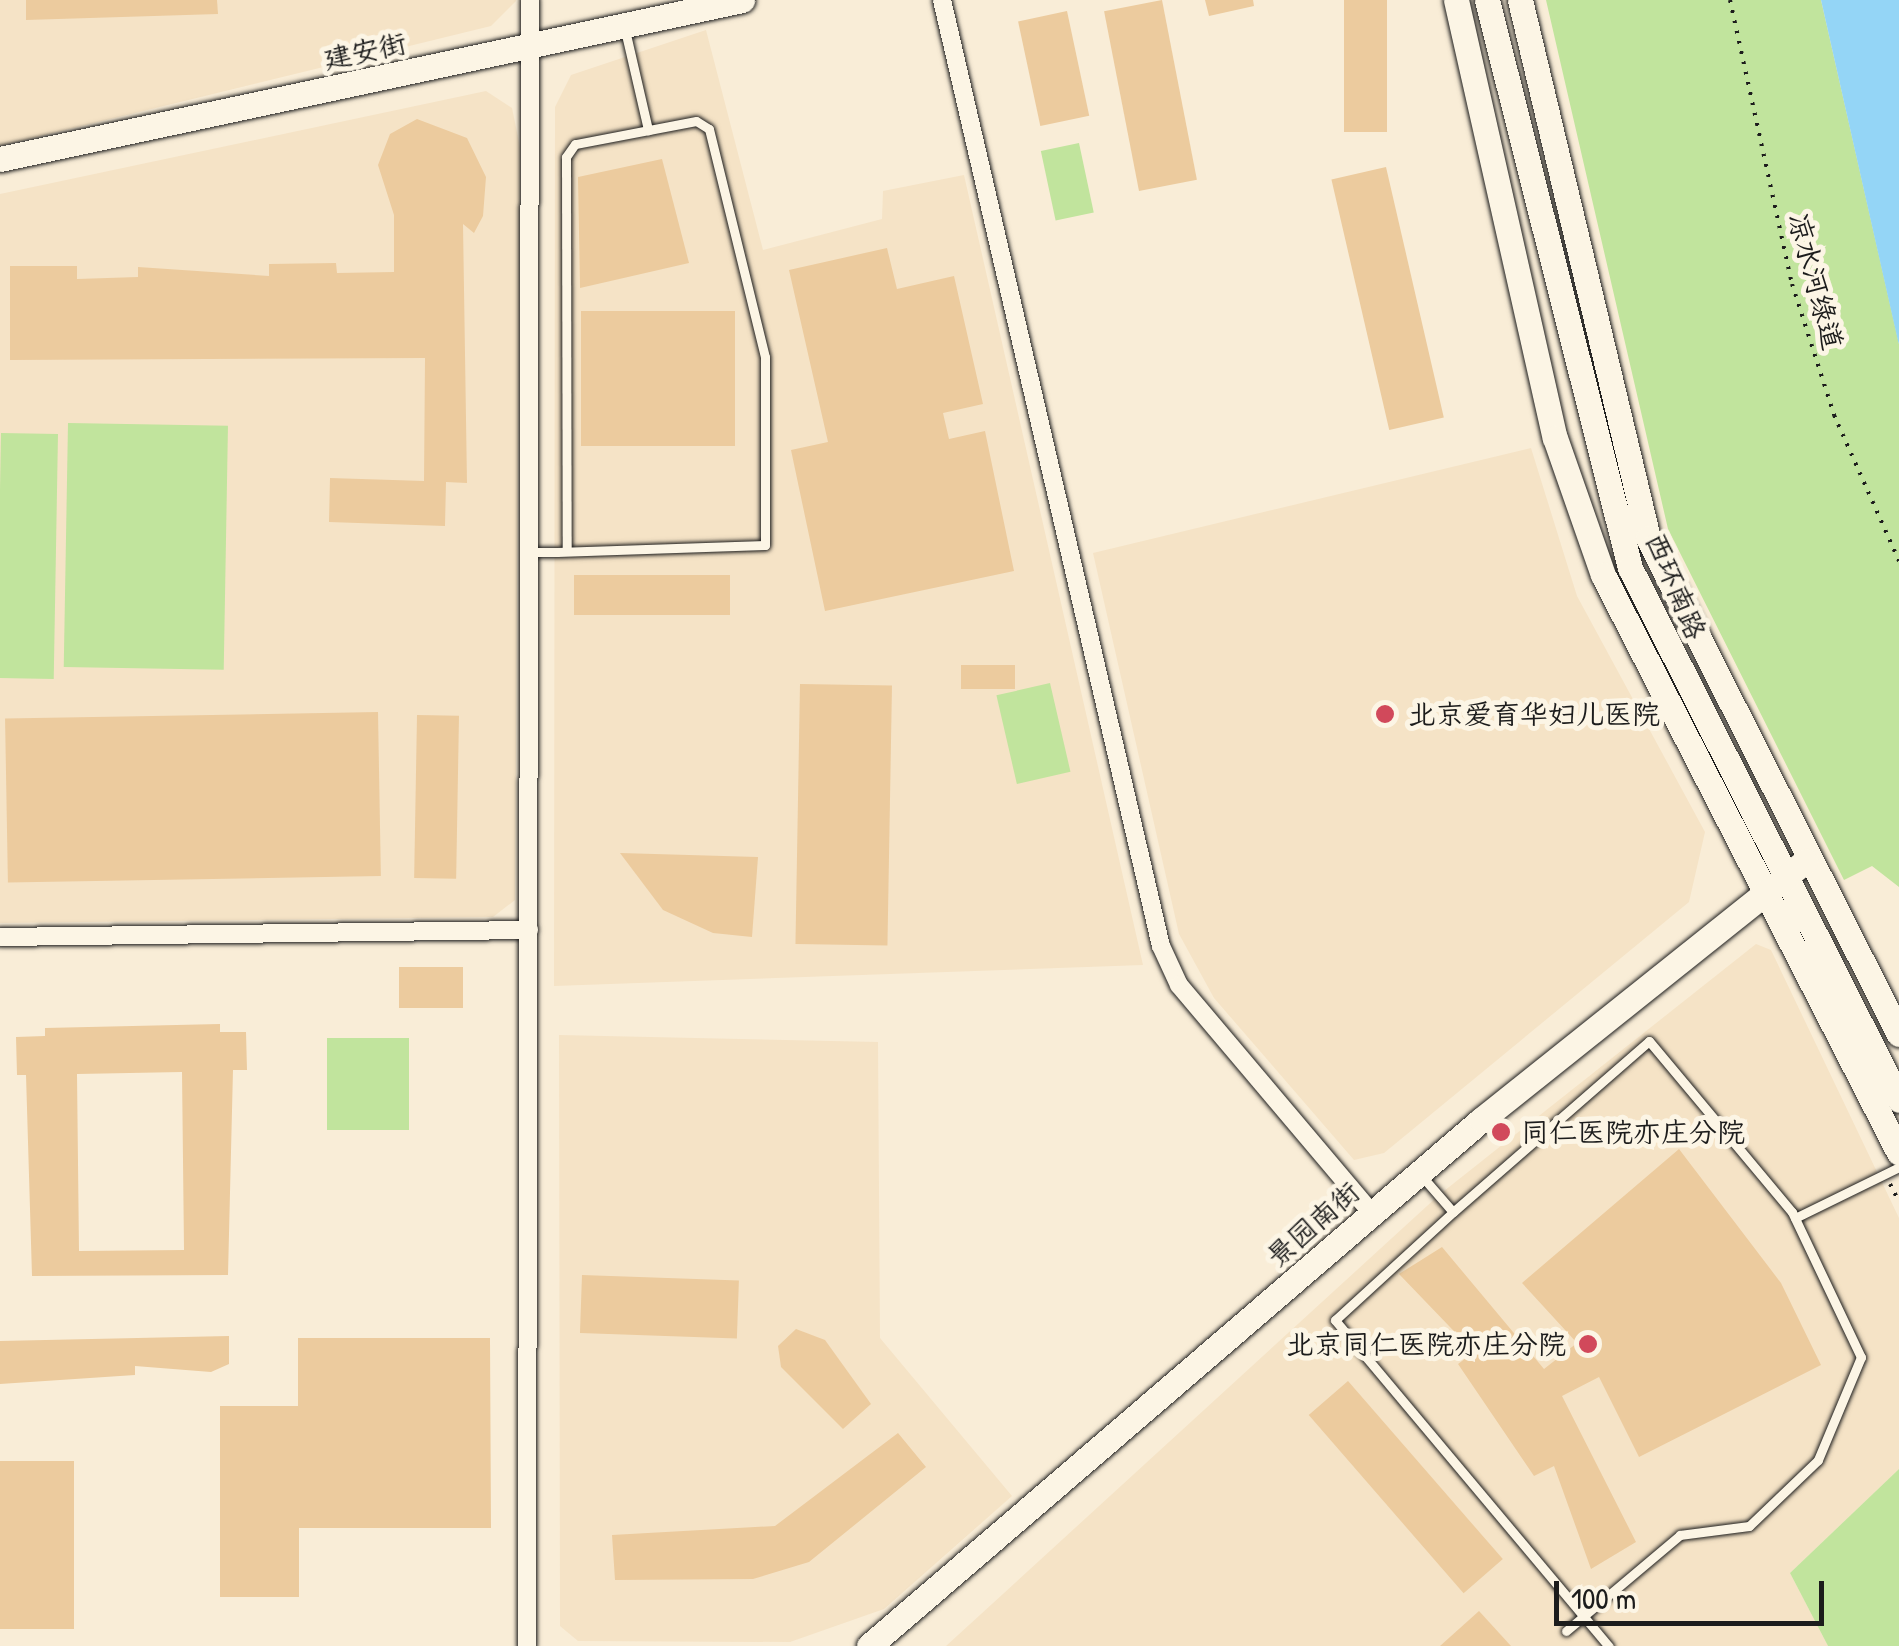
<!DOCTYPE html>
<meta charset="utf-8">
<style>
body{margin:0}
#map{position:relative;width:1899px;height:1646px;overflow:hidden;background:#f9edd7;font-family:"Patrick Hand","LXGW WenKai TC",sans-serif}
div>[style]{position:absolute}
.built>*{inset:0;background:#f5e3c6}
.green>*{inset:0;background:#c1e49d;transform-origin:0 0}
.water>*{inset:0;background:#94d5f6}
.building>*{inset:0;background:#eccb9e;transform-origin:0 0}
.path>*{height:4px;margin-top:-2px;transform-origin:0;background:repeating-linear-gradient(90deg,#1c1c1c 0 2.5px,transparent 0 10.5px)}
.roads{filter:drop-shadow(0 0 2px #1c1c1c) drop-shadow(0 0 2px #1c1c1c)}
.lane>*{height:9px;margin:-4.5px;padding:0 4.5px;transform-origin:4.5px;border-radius:4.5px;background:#fcf5e5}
.street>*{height:18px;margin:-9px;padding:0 9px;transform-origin:9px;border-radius:9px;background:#fcf5e5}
.secondary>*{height:25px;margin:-12.5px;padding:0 12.5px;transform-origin:12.5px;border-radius:12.5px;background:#fcf5e5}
.dots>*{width:28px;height:28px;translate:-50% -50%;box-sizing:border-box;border:5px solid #fcf5e5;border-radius:50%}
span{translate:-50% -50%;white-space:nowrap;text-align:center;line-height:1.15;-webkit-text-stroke:10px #fcf5e5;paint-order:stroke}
.street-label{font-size:28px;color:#1c1c1c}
.poi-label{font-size:28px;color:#1c1c1c}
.left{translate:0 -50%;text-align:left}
.right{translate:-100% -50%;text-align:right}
.scale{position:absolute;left:1554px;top:1581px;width:270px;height:45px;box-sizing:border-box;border:5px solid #1c1c1c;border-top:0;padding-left:12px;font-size:30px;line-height:35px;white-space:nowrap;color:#1c1c1c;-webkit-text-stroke:8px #fcf5e5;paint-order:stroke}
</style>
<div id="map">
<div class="built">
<div style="clip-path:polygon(0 0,516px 0,516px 1px,491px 26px,0 146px)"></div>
<div style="clip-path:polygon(706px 30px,763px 250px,882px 219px,883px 191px,964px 175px,1143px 965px,554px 986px,555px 107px,571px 75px)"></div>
<div style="clip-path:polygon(486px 91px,512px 108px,520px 147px,515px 900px,493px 917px,0 923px,0 194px)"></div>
<div style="clip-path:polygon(1531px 448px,1577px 596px,1705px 832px,1689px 902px,1384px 1153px,1354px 1160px,1214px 998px,1179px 934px,1093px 553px)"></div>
<div style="clip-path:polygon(1756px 944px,1771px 950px,1899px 1218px,1899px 1469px,1790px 1573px,1828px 1646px,946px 1646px,1439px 1195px)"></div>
<div style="clip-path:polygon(559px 1035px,878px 1042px,880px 1338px,1012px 1496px,884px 1609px,790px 1642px,578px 1641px,560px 1626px)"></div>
</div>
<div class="green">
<div style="clip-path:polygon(1546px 0,1821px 0,1899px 344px,1899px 887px,1872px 866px,1844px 880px,1668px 529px)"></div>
<div style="left:1079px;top:143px;width:71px;height:39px;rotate:78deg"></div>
<div style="left:68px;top:423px;width:160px;height:244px;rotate:1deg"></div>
<div style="left:1px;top:433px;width:57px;height:245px;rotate:1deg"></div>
<div style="left:1050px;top:683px;width:91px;height:55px;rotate:77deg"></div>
<div style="left:327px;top:1038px;width:82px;height:92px"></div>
<div style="clip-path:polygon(1899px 1469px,1899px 1646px,1828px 1646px,1790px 1573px)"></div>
</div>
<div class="water">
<div style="clip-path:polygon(1821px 0,1899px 0,1899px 344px,1898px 341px)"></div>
</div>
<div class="building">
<div style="clip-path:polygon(26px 0,217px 0,218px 14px,26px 20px)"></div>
<div style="left:1162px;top:0;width:183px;height:59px;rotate:79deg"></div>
<div style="clip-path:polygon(1205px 0,1253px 0,1254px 6px,1209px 16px)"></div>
<div style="left:1344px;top:0;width:43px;height:132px"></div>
<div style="left:1067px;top:11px;width:107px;height:50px;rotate:78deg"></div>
<div style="clip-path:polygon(417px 119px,467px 138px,486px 177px,483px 216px,474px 233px,463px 224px,467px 483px,446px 482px,445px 526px,329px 522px,330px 478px,424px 481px,425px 358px,10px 360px,10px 266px,77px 266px,77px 279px,138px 277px,138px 267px,269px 276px,269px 264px,336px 263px,337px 273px,394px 272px,394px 215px,378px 165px,390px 134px)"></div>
<div style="clip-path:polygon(662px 159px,689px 263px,580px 288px,578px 177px)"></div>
<div style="left:1386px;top:167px;width:257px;height:56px;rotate:77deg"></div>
<div style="clip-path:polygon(887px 248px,897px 289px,954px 276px,983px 404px,943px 413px,949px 439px,985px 431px,1014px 571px,825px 611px,791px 450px,828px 442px,789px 270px)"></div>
<div style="left:735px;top:311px;width:135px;height:154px;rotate:90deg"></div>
<div style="left:574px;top:575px;width:156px;height:40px"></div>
<div style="left:961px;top:665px;width:54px;height:24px"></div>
<div style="left:800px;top:684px;width:92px;height:260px;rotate:1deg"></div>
<div style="left:378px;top:712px;width:164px;height:373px;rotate:89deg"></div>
<div style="left:417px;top:715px;width:42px;height:163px;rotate:1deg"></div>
<div style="clip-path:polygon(620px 853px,758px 857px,752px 937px,713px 933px,663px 910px)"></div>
<div style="left:399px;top:967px;width:64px;height:41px"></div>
<div style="clip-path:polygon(evenodd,220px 1024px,220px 1032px,246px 1032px,247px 1070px,233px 1070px,228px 1275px,32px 1276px,26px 1075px,17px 1075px,16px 1037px,45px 1036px,45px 1028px,220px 1024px,182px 1072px,184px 1250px,79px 1251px,77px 1074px,182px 1072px)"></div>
<div style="clip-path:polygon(1679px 1149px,1781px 1283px,1821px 1365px,1639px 1457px,1599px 1377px,1562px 1396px,1636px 1542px,1591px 1569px,1554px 1466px,1534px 1476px,1458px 1364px,1474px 1352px,1399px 1274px,1442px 1247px,1544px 1369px,1577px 1343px,1522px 1283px)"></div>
<div style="left:582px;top:1275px;width:157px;height:58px;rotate:2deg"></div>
<div style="clip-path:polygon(796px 1329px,825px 1340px,871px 1404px,843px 1429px,781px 1367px,778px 1346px)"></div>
<div style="clip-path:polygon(229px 1336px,229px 1364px,211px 1372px,135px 1366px,135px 1375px,0 1384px,0 1341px)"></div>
<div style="clip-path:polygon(298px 1338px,490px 1338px,491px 1528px,299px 1528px,299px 1597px,220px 1597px,220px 1406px,298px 1406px)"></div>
<div style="left:1348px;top:1381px;width:236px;height:52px;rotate:49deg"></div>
<div style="clip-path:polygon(898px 1433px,926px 1467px,809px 1562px,753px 1579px,615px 1580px,612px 1535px,775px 1526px)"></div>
<div style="left:0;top:1461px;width:74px;height:168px"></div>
<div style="clip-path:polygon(1479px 1611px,1511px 1646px,1440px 1646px)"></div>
</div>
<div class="path">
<div style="left:1730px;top:0;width:291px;rotate:77.7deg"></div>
<div style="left:1792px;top:284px;width:138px;rotate:72.2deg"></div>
<div style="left:1834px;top:415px;width:160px;rotate:66deg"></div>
<div style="left:1890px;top:1184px;width:20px;rotate:63deg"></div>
</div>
<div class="roads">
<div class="lane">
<div style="left:625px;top:30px;width:103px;rotate:77deg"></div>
<div style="left:529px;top:552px;width:28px"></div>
<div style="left:557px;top:552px;width:208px;rotate:-1.9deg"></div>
<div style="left:765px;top:545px;width:188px;rotate:-90deg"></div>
<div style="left:765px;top:357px;width:235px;rotate:-103.8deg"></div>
<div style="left:709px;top:129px;width:15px;rotate:-148deg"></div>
<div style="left:696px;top:121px;width:123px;rotate:169.2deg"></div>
<div style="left:575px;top:144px;width:16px;rotate:125deg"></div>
<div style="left:566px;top:157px;width:394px;rotate:89.9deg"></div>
<div style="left:1420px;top:1174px;width:50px;rotate:49deg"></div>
<div style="left:1453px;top:1212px;width:160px;rotate:137.5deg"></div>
<div style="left:1335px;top:1320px;width:426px;rotate:50deg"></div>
<div style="left:1453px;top:1212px;width:260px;rotate:-41.1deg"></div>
<div style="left:1649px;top:1041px;width:223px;rotate:50.1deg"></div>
<div style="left:1792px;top:1212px;width:161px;rotate:64.6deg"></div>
<div style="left:1861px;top:1357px;width:112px;rotate:112.7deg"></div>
<div style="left:1818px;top:1460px;width:95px;rotate:136.3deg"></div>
<div style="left:1749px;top:1526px;width:70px;rotate:172.6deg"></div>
<div style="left:1680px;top:1535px;width:149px;rotate:139.9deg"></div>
<div style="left:1795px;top:1218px;width:116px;rotate:-26.1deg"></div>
</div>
<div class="street">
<div style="left:942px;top:0;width:971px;rotate:76.97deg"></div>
<div style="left:1161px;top:946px;width:43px;rotate:65.2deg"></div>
<div style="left:1179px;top:985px;width:299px;rotate:49.8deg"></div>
<div style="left:0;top:937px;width:529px;rotate:-0.76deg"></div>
<div style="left:527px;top:1646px;width:1646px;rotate:-89.9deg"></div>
</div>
<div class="secondary">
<div style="left:1456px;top:0;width:449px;rotate:77.3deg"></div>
<div style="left:1555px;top:438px;width:145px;rotate:70.7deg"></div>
<div style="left:1603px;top:575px;width:649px;rotate:62.88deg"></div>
<div style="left:1487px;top:0;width:586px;rotate:75.87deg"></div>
<div style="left:1630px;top:568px;width:596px;rotate:63.18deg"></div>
<div style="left:1520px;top:0;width:553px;rotate:76.62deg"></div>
<div style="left:1648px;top:538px;width:556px;rotate:63.16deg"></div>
<div style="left:0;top:159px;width:759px;rotate:-12.09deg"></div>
<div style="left:869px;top:1646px;width:807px;rotate:-40.68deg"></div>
<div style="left:1481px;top:1120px;width:415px;rotate:-38.6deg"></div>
</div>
</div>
<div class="dots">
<div style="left:1385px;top:714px;background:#d1495b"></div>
<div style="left:1501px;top:1132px;background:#d1495b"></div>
<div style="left:1588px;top:1344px;background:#d1495b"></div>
</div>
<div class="street-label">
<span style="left:365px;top:51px;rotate:-12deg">建安街</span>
<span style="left:1816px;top:281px;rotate:75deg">凉水河绿道</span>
<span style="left:1676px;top:586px;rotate:67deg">西环南路</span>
<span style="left:1313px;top:1224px;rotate:-41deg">景园南街</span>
</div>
<div class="poi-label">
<span class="left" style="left:1408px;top:714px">北京爱育华妇儿医院</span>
<span class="left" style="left:1521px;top:1132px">同仁医院亦庄分院</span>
<span class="right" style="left:1566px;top:1344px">北京同仁医院亦庄分院</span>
</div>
<div class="scale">100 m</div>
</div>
